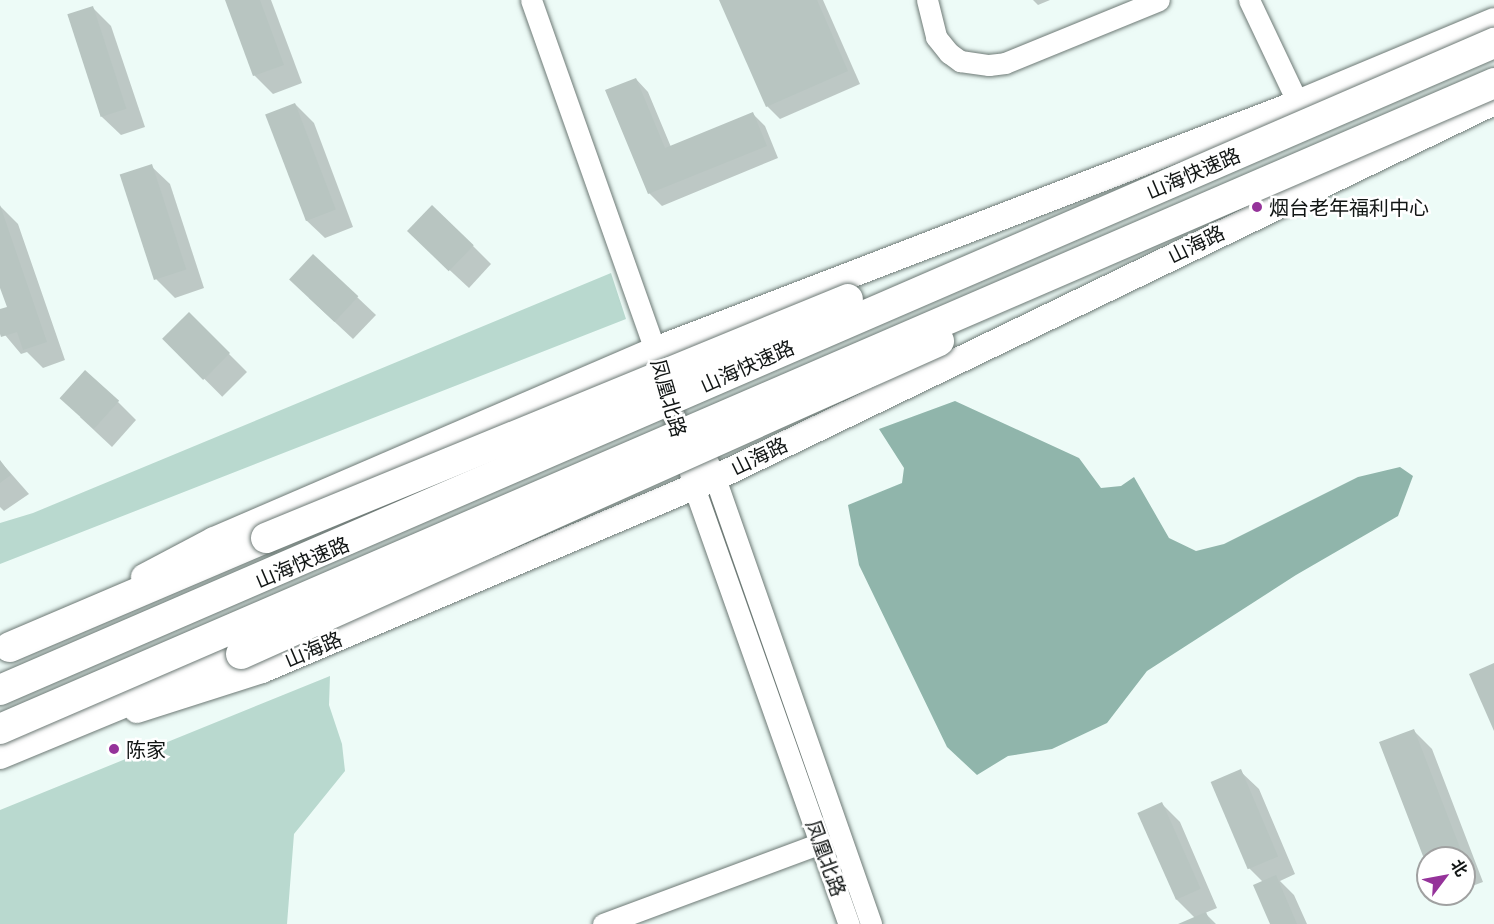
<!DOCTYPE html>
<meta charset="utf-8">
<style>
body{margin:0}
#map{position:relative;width:1494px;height:924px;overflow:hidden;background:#edfbf7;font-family:"Open Sans","Noto Sans SC",sans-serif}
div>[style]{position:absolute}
.green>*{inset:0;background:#b9d9cf}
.water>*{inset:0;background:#90b5ab}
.shadow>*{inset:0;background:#0003;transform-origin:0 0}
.building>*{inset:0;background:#b8c5c1;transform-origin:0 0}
.roads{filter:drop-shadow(0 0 2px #6d7975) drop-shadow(0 0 2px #6d7975)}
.minor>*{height:21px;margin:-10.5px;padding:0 10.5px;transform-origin:10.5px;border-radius:10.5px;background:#fff}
.major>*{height:26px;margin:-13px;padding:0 13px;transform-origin:13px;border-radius:13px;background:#fff}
.highway>*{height:30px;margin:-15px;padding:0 15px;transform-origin:15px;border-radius:15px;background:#fff}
.bridges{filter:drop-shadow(0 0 2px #6d7975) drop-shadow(0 0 2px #6d7975)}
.highway-bridge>*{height:30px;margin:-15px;padding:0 15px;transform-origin:15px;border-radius:15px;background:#fff}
.dots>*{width:16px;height:16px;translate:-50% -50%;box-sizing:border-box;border:3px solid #fff;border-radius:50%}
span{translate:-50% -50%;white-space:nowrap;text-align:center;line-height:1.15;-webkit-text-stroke:5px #fff;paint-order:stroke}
.street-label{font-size:20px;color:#111514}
.poi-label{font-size:20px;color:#111514}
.left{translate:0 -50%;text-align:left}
.north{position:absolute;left:1416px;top:846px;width:60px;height:60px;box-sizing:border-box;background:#fff;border:2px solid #a0a1a1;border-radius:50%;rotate:58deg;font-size:16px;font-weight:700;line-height:24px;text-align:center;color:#111514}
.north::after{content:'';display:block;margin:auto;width:21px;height:27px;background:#95339a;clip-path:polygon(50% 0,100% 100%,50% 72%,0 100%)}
</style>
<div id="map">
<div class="green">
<div style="clip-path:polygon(611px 273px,626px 319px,0 564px,0 523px,33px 513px)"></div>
<div style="clip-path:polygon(330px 676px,329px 705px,342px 744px,345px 771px,294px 834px,287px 924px,0 924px,0 810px)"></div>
</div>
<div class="water">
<div style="clip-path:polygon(955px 401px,1079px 458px,1101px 488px,1121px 486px,1134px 477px,1169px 538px,1196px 551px,1224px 544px,1358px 477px,1400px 467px,1413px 476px,1398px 516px,1296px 575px,1147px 671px,1107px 723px,1052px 749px,1008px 756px,977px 775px,947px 747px,859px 565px,848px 505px,902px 483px,904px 468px,879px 429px)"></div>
</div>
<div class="shadow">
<div style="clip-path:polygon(226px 0,271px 0,302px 83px,273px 94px,254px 75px)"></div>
<div style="clip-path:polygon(721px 0,823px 0,860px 84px,780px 119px,767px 106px)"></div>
<div style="clip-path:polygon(1033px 0,1050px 0,1038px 5px)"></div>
<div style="clip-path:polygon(92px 7px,111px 26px,145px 127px,121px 135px,102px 117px)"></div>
<div style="clip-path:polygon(636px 79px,648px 92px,671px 147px,753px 114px,765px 126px,778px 158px,662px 206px,649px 193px)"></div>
<div style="clip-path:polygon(295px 104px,314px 123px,353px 227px,325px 238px,306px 220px)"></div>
<div style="clip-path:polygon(151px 166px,170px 184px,204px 288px,175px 298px,156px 279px)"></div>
<div style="clip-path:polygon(0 206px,18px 224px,65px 360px,43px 368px,27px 352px,21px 354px,0 329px,0 311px,9px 308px,0 283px)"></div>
<div style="clip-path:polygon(473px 246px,491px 264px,469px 288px,428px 250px)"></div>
<div style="clip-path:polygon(357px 297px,376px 315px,353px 339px,309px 298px)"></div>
<div style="left:189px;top:314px;width:82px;height:35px;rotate:45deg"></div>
<div style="clip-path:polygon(118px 402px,136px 420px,112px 447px,80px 417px)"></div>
<div style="clip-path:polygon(0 461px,29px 494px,4px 511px,0 507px)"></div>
<div style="clip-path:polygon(1413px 730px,1432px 749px,1483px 882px,1464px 889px,1464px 858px,1428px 858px,1428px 865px)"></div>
<div style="clip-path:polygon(1240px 771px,1259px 789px,1295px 874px,1280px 881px,1294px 895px,1307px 924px,1272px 924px,1263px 882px,1249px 868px)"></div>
<div style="clip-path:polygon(1162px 804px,1180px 822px,1217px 908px,1205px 913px,1216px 924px,1182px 924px,1195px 918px,1176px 899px)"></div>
</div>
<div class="building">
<div style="clip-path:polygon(225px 0,260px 0,284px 65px,253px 76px)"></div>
<div style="clip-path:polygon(719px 0,817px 0,848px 71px,766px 107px)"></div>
<div style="left:93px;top:6px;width:108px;height:27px;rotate:72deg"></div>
<div style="clip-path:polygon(636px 78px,665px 148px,753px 112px,767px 146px,648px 194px,605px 90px)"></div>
<div style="left:295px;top:103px;width:114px;height:32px;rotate:69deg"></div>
<div style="left:152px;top:164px;width:111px;height:34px;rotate:72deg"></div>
<div style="clip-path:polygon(0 205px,47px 342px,23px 350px,17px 332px,1px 337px,0 334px,0 309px,7px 307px,0 288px)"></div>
<div style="left:432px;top:205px;width:58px;height:36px;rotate:44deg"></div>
<div style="left:313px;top:254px;width:62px;height:35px;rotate:43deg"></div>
<div style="left:189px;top:312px;width:58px;height:38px;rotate:45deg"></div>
<div style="left:85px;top:370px;width:46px;height:38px;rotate:42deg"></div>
<div style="clip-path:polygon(0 460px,11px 475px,0 483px)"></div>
<div style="clip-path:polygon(1494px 663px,1494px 731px,1469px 674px)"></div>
<div style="clip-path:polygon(1414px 729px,1464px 858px,1428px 858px,1428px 869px,1379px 742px)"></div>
<div style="left:1241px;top:769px;width:95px;height:33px;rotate:67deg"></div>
<div style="left:1162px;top:802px;width:95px;height:27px;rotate:66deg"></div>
<div style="clip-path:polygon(1276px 875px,1297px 924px,1270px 924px,1253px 885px)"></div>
<div style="clip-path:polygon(1206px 912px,1211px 924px,1178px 924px)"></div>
</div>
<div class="roads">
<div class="minor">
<div style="left:531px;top:0;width:371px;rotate:70.5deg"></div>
<div style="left:655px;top:350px;width:142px;rotate:74.1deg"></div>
<div style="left:694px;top:487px;width:464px;rotate:70.5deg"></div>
<div style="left:927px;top:0;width:38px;rotate:76deg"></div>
<div style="left:936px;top:37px;width:21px;rotate:51deg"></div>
<div style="left:949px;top:53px;width:14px;rotate:36deg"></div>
<div style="left:960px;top:61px;width:29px;rotate:8deg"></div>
<div style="left:989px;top:65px;width:16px;rotate:-7deg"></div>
<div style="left:1005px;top:63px;width:166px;rotate:-22.2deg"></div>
<div style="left:1249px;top:0;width:114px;rotate:64.6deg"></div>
<div style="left:696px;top:436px;width:46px;rotate:65.7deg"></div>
<div style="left:715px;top:478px;width:472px;rotate:70.7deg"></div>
<div style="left:603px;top:924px;width:233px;rotate:-20.4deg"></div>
</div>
<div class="major">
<div style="left:144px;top:577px;width:79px;rotate:-27.9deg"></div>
<div style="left:214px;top:540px;width:480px;rotate:-23.3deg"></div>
<div style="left:655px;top:350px;width:689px;rotate:-21.01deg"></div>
<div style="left:1298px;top:103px;width:212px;rotate:-22.7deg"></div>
<div style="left:137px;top:710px;width:131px;rotate:-17.7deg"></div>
<div style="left:262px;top:670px;width:492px;rotate:-23deg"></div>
<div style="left:715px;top:478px;width:865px;rotate:-25.77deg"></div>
</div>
<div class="highway">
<div style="left:10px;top:647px;width:278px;rotate:-23.1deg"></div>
<div style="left:0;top:754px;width:261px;rotate:-22.5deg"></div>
</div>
</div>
<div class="bridges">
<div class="highway-bridge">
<div style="left:266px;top:538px;width:629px;rotate:-22.33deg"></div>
<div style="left:241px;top:654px;width:765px;rotate:-24.15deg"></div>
<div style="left:0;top:690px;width:1628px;rotate:-23.42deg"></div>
<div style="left:0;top:729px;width:1628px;rotate:-23.38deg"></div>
</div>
</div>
<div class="dots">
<div style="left:1257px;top:207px;background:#95339a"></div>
<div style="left:114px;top:749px;background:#95339a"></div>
</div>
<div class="street-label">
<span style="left:1193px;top:173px;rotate:-23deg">山海快速路</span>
<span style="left:1196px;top:244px;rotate:-26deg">山海路</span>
<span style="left:747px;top:366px;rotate:-24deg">山海快速路</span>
<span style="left:669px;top:398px;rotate:74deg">凤凰北路</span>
<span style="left:759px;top:456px;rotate:-26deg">山海路</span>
<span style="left:302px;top:562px;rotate:-23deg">山海快速路</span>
<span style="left:313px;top:649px;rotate:-23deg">山海路</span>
<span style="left:826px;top:858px;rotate:70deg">凤凰北路</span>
</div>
<div class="poi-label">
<span class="left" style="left:1269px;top:207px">烟台老年福利中心</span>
<span class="left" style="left:126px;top:749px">陈家</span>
</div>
<div class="north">北</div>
</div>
